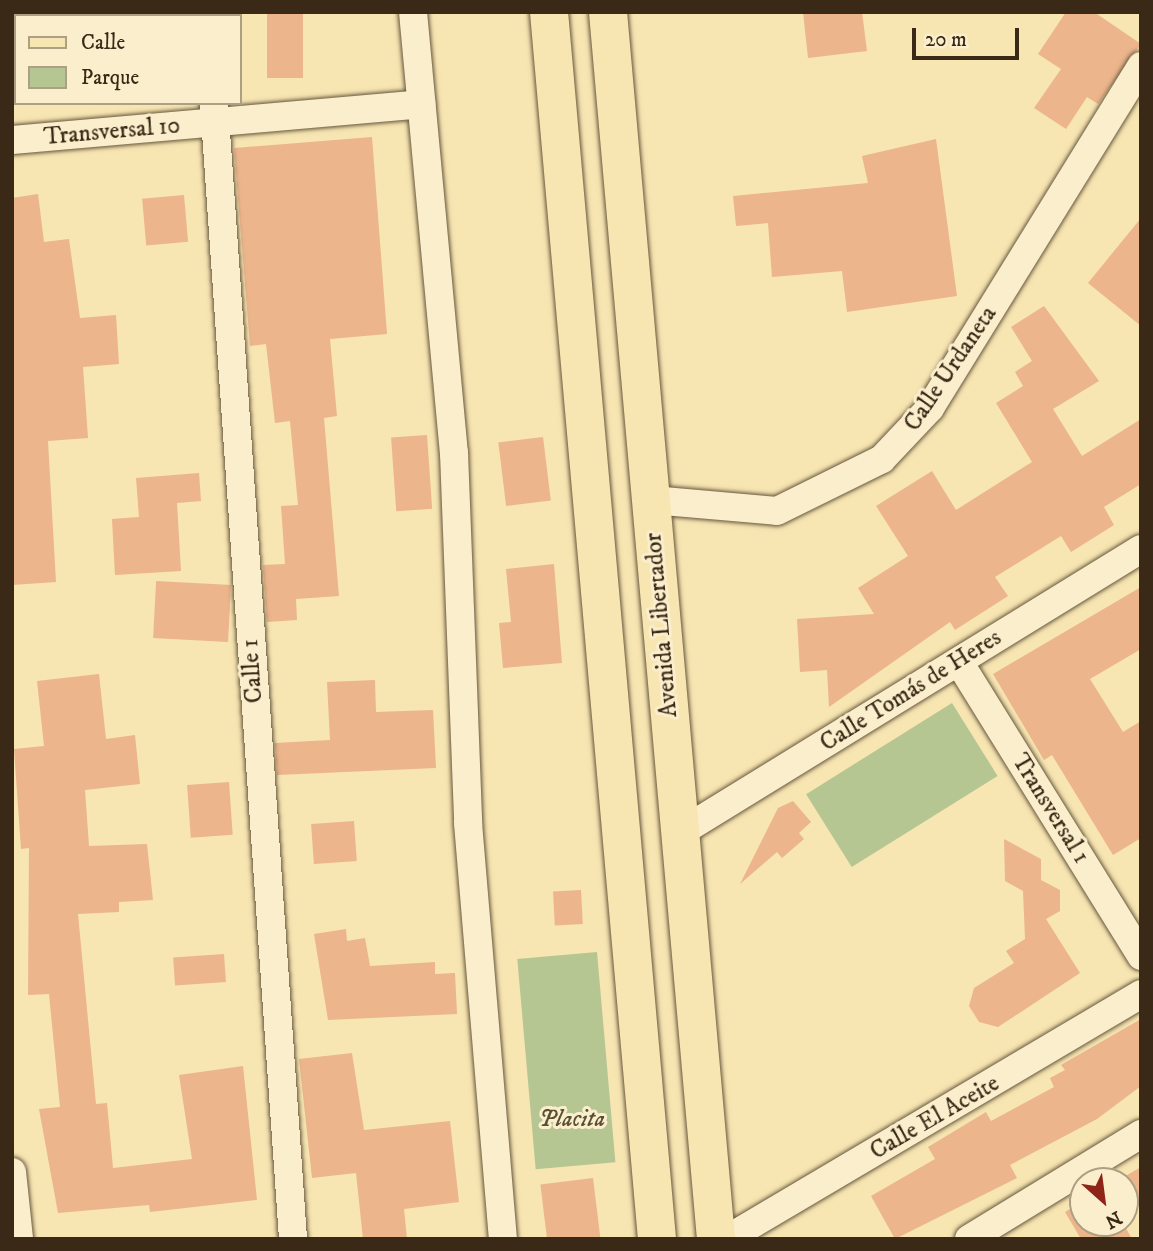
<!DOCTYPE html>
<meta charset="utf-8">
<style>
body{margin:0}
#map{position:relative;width:1153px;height:1251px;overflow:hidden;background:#f7e5b2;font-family:"IM FELL DW Pica",serif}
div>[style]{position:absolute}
.green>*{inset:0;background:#b6c692;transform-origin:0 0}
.building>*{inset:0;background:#ecb58c;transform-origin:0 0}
.roads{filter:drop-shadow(0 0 2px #68583d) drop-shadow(0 0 2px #68583d)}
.street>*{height:28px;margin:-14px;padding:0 14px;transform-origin:14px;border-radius:14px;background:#faeecd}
.primary>*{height:38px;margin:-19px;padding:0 19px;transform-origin:19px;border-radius:19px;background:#f7e5b2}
span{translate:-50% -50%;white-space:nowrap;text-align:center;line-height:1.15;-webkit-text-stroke:6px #faeecd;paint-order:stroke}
.street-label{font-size:24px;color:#392916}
.park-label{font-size:24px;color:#585035;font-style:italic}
.frame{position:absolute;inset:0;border:14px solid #392916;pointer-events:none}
.legend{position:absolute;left:14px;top:14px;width:228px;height:91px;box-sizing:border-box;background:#faeecd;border:2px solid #ad9f84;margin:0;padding:9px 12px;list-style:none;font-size:21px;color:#392916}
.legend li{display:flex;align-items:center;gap:14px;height:35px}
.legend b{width:35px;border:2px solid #ad9f84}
.north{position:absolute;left:1069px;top:1167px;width:70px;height:70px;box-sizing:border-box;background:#faeecd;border:2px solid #ad9f84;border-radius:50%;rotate:152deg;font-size:19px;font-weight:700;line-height:28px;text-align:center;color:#392916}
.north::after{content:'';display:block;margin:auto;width:24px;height:32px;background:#8f2418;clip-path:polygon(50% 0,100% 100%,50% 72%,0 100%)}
.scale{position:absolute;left:912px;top:28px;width:107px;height:32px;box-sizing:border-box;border:4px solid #392916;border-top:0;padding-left:9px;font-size:21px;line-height:24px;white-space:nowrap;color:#392916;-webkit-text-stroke:5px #faeecd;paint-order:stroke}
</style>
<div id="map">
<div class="green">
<div style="left:952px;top:703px;width:86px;height:172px;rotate:58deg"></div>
<div style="left:597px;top:952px;width:211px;height:80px;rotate:85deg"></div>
</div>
<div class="building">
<div style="left:267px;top:12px;width:36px;height:66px"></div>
<div style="clip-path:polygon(803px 12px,862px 12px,867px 51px,808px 58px)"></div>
<div style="clip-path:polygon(1066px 12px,1094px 12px,1141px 44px,1098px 104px,1087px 97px,1066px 129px,1034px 108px,1061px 69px,1038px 54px)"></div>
<div style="clip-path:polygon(372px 137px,387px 334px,330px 339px,337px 416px,324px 418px,339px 596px,296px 599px,297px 620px,267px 622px,263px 565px,285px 564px,281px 506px,298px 505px,290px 421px,275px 423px,266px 344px,250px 346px,234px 148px)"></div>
<div style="clip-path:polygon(936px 139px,957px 296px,847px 312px,842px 271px,772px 277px,768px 223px,736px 226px,733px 196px,868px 183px,862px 156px)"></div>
<div style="clip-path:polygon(38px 194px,44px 242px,69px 239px,80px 318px,116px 315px,119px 364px,83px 367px,88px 438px,48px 441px,56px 582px,12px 585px,12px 198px)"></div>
<div style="left:184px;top:195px;width:47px;height:42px;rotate:85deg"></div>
<div style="clip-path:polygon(1141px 218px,1141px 326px,1088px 283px)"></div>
<div style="clip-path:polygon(1044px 306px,1099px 381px,1053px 409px,1082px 456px,1141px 419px,1141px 484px,1104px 507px,1114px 525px,1071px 552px,1061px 536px,995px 577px,1008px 596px,955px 630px,950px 622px,829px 707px,827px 670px,800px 672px,797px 619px,874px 614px,858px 588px,908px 556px,876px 506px,932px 471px,956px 510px,1032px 462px,996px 403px,1023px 386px,1015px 372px,1032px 361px,1011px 327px)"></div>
<div style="left:427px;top:435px;width:74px;height:36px;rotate:86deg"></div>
<div style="left:543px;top:437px;width:64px;height:45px;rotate:83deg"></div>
<div style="clip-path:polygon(199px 473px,201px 501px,177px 503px,181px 571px,115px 575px,112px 519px,139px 517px,136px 478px)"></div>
<div style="clip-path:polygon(554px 564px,562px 663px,503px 668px,499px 623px,511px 622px,506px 569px)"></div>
<div style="left:231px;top:585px;width:57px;height:75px;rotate:93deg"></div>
<div style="clip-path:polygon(1141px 587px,1141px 649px,1090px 679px,1123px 732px,1141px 721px,1141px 838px,1113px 855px,1052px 755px,1044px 760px,993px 674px)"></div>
<div style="clip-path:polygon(99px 674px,106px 739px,135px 735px,140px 784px,85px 790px,89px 846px,147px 844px,153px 900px,119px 902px,119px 912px,78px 914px,96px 1104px,107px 1103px,113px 1168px,192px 1159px,179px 1075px,243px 1066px,257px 1200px,150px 1212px,149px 1205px,58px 1213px,39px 1109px,60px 1107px,49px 994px,28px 995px,29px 848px,21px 849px,14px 749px,44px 746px,37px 681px)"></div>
<div style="clip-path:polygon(375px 680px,376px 712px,433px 710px,436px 768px,277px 775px,275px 743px,330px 740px,327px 682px)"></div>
<div style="left:229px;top:782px;width:53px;height:42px;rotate:86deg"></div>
<div style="clip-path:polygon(793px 801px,811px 822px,799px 833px,804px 839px,782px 858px,777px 852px,740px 884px,778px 808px)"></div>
<div style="left:354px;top:821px;width:40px;height:43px;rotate:86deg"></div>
<div style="clip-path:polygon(1004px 839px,1041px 859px,1041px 880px,1060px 890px,1060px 911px,1046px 919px,1080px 973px,998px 1027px,979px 1022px,969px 1006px,974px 988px,1014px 963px,1006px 951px,1025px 939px,1023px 891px,1005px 881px)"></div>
<div style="left:581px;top:890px;width:34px;height:28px;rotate:87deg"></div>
<div style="clip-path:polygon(346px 929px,347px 941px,365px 938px,370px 966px,435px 962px,435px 974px,455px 973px,457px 1014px,328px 1020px,314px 934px)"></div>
<div style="left:224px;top:954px;width:28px;height:51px;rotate:86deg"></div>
<div style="clip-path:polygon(1141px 1019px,1141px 1086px,1097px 1119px,1010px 1165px,1017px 1178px,895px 1239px,871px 1196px,935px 1159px,928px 1147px,986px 1112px,991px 1121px,1054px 1087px,1050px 1078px,1065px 1070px,1061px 1065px)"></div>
<div style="clip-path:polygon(352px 1053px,364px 1130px,450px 1121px,459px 1202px,404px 1209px,407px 1239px,363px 1239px,356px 1173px,312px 1178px,299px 1059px)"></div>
<div style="clip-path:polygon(1141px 1167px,1141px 1205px,1125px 1214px,1125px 1181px,1117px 1181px)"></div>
<div style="left:593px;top:1178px;width:61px;height:53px;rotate:83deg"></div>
<div style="clip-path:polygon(1083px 1201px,1083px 1223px,1123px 1223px,1132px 1239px,1081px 1239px,1065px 1212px)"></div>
</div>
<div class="roads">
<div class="street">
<div style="left:204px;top:12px;width:4px;rotate:90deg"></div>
<div style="left:413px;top:12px;width:443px;rotate:84.7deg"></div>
<div style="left:454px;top:453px;width:370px;rotate:87.8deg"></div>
<div style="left:468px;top:823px;width:417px;rotate:85.2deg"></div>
<div style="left:214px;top:103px;width:1139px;rotate:86.02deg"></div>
<div style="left:12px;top:140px;width:411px;rotate:-5deg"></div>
<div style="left:652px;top:500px;width:125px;rotate:5deg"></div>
<div style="left:777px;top:511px;width:117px;rotate:-26.3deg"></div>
<div style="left:882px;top:459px;width:70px;rotate:-46.7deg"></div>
<div style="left:930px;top:408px;width:402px;rotate:-58.3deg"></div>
<div style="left:959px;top:662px;width:346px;rotate:58.2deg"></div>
<div style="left:681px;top:832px;width:540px;rotate:-31.6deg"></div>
<div style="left:12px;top:1172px;width:67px;rotate:84deg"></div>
<div style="left:727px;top:1239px;width:481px;rotate:-30.6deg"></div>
<div style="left:969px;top:1239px;width:202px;rotate:-31.4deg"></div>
</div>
<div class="primary">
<div style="left:549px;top:12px;width:1232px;rotate:84.97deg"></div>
<div style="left:608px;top:12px;width:1232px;rotate:84.97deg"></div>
</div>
</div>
<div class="street-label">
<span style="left:112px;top:132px;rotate:-5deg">Transversal 10</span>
<span style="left:951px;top:369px;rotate:-56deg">Calle Urdaneta</span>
<span style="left:662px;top:625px;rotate:-95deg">Avenida Libertador</span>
<span style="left:253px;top:671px;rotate:-94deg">Calle 1</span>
<span style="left:911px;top:691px;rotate:-32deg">Calle Tomás de Heres</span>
<span style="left:1050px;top:809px;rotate:58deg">Transversal 1</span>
<span style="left:935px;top:1118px;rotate:-30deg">Calle El Aceite</span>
</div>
<div class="park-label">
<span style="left:572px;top:1120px">Placita</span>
</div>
<div class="frame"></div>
<ul class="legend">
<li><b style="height:9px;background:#f7e5b2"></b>Calle</li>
<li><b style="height:19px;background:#b6c692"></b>Parque</li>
</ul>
<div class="north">N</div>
<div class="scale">20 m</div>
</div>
